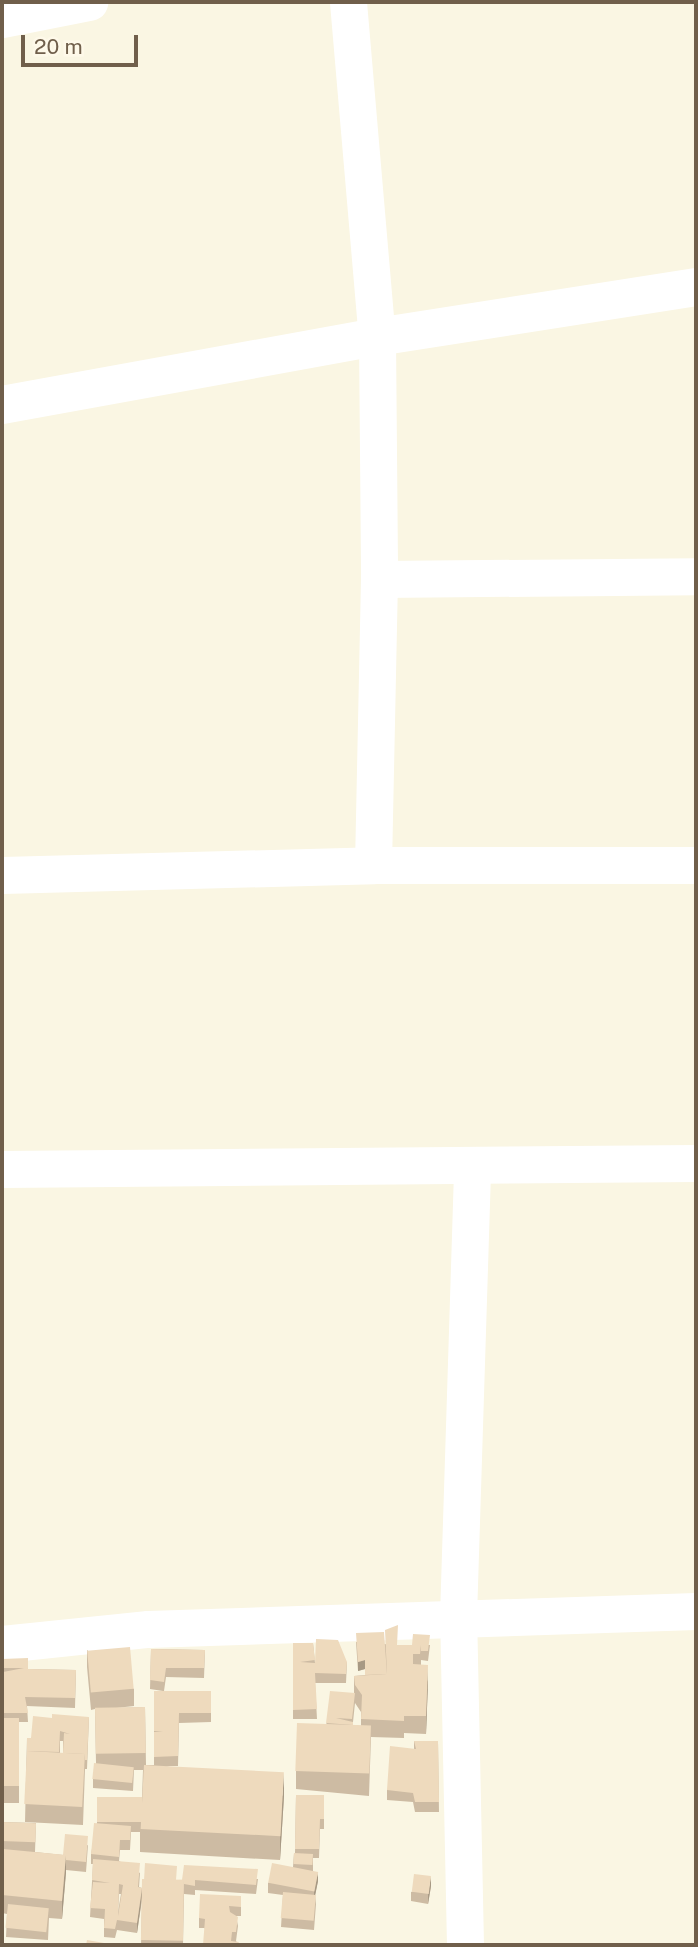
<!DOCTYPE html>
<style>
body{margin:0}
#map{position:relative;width:698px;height:1947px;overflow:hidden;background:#faf6e3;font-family:"Public Sans",sans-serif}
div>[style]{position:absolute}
.minor>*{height:37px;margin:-18.5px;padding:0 18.5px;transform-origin:18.5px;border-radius:18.5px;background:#fff}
.tertiary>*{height:38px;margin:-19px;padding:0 19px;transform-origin:19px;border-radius:19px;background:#fff}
.wall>*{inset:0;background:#cdbba3}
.shaded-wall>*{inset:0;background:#a79984}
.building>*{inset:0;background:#eedabd;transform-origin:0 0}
span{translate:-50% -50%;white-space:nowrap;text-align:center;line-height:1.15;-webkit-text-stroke:7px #fef9e9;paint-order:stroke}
.frame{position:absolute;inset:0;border:4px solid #705f4b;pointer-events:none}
.scale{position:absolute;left:21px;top:35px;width:117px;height:32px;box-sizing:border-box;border:4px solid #705f4b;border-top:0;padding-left:9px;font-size:21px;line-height:24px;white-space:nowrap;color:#705f4b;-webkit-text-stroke:5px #fef9e9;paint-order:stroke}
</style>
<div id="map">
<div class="minor">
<div style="left:348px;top:2px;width:336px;rotate:85.1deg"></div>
<div style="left:377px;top:337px;width:242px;rotate:89.5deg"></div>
<div style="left:379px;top:579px;width:317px;rotate:-0.5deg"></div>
<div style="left:2px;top:19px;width:89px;rotate:-11.1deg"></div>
<div style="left:373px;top:865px;width:286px;rotate:-88.8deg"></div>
<div style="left:2px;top:875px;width:371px;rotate:-1.5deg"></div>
<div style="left:373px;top:865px;width:323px"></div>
<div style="left:2px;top:1169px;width:694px;rotate:-0.5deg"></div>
<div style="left:2px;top:1644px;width:147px;rotate:-5.9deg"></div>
<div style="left:148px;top:1629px;width:548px;rotate:-1.88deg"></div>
<div style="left:465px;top:1945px;width:328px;rotate:-91.2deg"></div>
<div style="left:458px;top:1617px;width:451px;rotate:-88.2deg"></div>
</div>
<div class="tertiary">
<div style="left:2px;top:405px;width:381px;rotate:-10.3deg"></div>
<div style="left:377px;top:337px;width:323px;rotate:-8.9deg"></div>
</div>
<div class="wall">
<div style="clip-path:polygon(evenodd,356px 1642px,398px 1645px,430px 1645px,428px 1661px,421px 1660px,421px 1665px,428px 1682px,426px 1734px,404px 1733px,404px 1738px,371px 1737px,369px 1796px,296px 1789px,296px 1771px,326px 1724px,354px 1693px,354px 1676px,365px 1675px,365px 1669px,358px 1671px,356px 1642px,355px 1703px,361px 1712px,361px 1726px,353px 1725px,353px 1722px,355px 1703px)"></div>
<div style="clip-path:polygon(293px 1643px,313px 1643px,315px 1663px,347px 1662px,346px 1683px,315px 1683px,317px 1719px,293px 1719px)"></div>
<div style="clip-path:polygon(evenodd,151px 1649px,205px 1650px,204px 1678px,166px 1677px,164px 1691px,211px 1691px,211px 1722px,179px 1723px,178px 1766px,166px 1766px,284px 1796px,280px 1860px,140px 1852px,140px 1832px,131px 1832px,130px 1850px,120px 1850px,119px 1861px,140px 1873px,139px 1887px,142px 1888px,177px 1880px,258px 1879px,256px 1894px,195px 1890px,195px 1895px,184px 1894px,183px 1945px,141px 1945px,142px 1900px,137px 1933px,117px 1930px,115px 1938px,104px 1937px,104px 1919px,90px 1917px,93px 1864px,91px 1864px,91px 1854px,97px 1823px,97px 1797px,142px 1797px,143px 1770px,134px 1770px,133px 1791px,93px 1788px,93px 1779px,96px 1763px,95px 1709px,91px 1710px,87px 1667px,87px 1650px,134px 1689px,134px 1706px,116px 1708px,145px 1707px,146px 1765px,154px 1765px,154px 1691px,163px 1691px,150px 1689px,151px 1649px,119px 1894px,121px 1894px,118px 1912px,119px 1894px)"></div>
<div style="clip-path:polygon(2px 1659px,28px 1669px,76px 1670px,75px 1708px,27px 1706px,28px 1722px,19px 1722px,19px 1803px,2px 1803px,2px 1718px,3px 1718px,3px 1678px,2px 1678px)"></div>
<div style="clip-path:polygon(evenodd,89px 1717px,87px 1769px,85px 1769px,83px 1825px,25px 1822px,27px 1738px,31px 1738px,52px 1718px,89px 1717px,60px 1741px,63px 1741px,63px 1753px,60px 1753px,60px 1741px)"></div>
<div style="clip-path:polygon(414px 1741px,438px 1741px,439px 1812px,415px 1812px,413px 1802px,387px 1800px,387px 1790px,414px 1749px)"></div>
<div style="clip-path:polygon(296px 1795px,324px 1795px,324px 1829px,320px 1829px,319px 1858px,313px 1858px,313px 1871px,318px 1881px,315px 1895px,316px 1904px,314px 1930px,281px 1927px,283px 1895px,268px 1893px,268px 1883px,293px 1867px,294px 1853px,295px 1853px)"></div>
<div style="clip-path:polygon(2px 1822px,36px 1823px,35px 1852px,63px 1855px,88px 1845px,86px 1872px,66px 1870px,62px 1919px,49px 1918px,48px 1940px,6px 1937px,7px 1914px,2px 1913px,2px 1867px,3px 1851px,2px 1851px)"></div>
<div style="clip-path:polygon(431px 1886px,428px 1904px,411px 1901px,411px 1892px)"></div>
<div style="clip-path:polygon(241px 1896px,241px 1916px,236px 1916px,238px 1926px,236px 1941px,239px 1945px,204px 1928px,199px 1928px,199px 1918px)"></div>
</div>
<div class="shaded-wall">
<div style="clip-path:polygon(365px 1660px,365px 1669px,358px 1671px,358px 1662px)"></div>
<div style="clip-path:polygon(428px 1665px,428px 1682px,426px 1734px,426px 1716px)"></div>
<div style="clip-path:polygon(284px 1772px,284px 1796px,280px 1860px,280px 1836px)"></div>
<div style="clip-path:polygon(66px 1855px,66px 1873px,62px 1919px,62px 1901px)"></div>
<div style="clip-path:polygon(318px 1872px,318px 1881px,314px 1901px,314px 1892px)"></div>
<div style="clip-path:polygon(431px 1876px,431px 1886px,428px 1904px,428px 1895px)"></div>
<div style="clip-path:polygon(142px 1888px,142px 1897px,137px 1933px,137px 1923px)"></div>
</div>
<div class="building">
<div style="clip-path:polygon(398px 1625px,397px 1645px,421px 1645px,420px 1654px,413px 1654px,413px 1664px,428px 1665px,426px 1716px,404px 1716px,404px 1721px,361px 1719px,362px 1695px,355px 1685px,354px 1676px,387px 1674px,385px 1630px)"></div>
<div style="clip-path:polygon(384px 1632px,387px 1674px,365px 1675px,365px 1660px,358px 1662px,356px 1633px)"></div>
<div style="clip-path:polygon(413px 1634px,430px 1635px,428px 1651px,421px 1651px,421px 1645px,412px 1645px)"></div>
<div style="clip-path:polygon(316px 1639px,338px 1640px,347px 1662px,346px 1674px,315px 1673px,317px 1709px,293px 1710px,293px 1643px,313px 1643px,315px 1660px,300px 1662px,315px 1663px)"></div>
<div style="left:130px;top:1647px;width:42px;height:43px;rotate:85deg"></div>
<div style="clip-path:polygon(151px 1649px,205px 1650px,204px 1668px,166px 1668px,164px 1682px,150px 1680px)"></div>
<div style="clip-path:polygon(28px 1658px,28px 1669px,76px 1670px,75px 1698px,25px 1697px,28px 1713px,3px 1713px,3px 1672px,24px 1668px,2px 1668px,2px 1659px)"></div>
<div style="clip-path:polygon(154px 1691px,211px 1691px,211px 1713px,179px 1713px,178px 1756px,154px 1757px,154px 1732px,163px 1732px,154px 1731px)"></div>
<div style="clip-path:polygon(330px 1691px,355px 1693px,352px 1719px,336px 1718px,353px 1722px,353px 1725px,326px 1723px)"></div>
<div style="left:145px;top:1707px;width:46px;height:50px;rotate:89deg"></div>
<div style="clip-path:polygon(52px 1714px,89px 1717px,87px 1760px,85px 1760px,85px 1754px,63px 1753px,64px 1733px,70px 1734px,60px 1731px,59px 1752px,27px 1751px,27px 1738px,31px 1738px,33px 1716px,52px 1718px)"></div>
<div style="left:2px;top:1718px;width:17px;height:68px"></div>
<div style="left:297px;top:1723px;width:74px;height:48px;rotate:2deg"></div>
<div style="clip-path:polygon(414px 1741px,438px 1741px,439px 1802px,415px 1802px,413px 1793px,387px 1790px,390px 1746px,416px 1749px)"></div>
<div style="left:27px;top:1751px;width:58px;height:53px;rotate:3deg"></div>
<div style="left:94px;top:1763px;width:40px;height:16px;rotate:6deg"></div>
<div style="left:144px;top:1765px;width:140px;height:64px;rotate:3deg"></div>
<div style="clip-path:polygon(296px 1795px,324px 1795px,324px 1819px,320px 1819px,319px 1849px,295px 1849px)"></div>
<div style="left:97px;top:1797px;width:45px;height:25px"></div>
<div style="left:2px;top:1822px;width:34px;height:19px;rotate:2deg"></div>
<div style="clip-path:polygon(94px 1823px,131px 1826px,130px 1840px,120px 1840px,119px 1857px,91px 1854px)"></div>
<div style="clip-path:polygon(65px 1834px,88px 1836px,86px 1862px,66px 1860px,66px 1855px,63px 1855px)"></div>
<div style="clip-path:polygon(3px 1849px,66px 1855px,62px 1901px,2px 1895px,2px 1867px)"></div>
<div style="left:294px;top:1853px;width:19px;height:11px;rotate:3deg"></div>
<div style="clip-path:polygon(evenodd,93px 1859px,140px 1863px,138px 1887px,142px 1888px,137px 1923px,117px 1920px,115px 1929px,104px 1928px,105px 1909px,90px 1908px,93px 1882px,110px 1883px,92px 1880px,93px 1859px,119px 1884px,123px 1885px,118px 1916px,119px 1884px)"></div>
<div style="clip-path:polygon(145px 1863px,177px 1866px,176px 1880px,144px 1880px)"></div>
<div style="left:272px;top:1863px;width:47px;height:20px;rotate:11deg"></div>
<div style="clip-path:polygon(184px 1865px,258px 1869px,256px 1885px,195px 1880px,195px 1886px,184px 1884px,184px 1880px,182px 1880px)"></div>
<div style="left:414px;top:1874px;width:17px;height:18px;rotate:7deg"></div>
<div style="left:142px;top:1879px;width:42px;height:61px;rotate:1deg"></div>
<div style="left:283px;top:1892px;width:33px;height:26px;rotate:5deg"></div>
<div style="clip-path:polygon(200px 1894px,241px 1896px,241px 1907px,229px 1906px,230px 1912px,238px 1917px,236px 1932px,232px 1932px,231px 1941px,239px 1942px,237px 1945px,203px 1945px,205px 1919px,199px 1918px)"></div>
<div style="left:8px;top:1904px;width:41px;height:24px;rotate:6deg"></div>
<div style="clip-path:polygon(87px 1940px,104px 1943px,103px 1945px,86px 1945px)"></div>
</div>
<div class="frame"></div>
<div class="scale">20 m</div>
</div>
